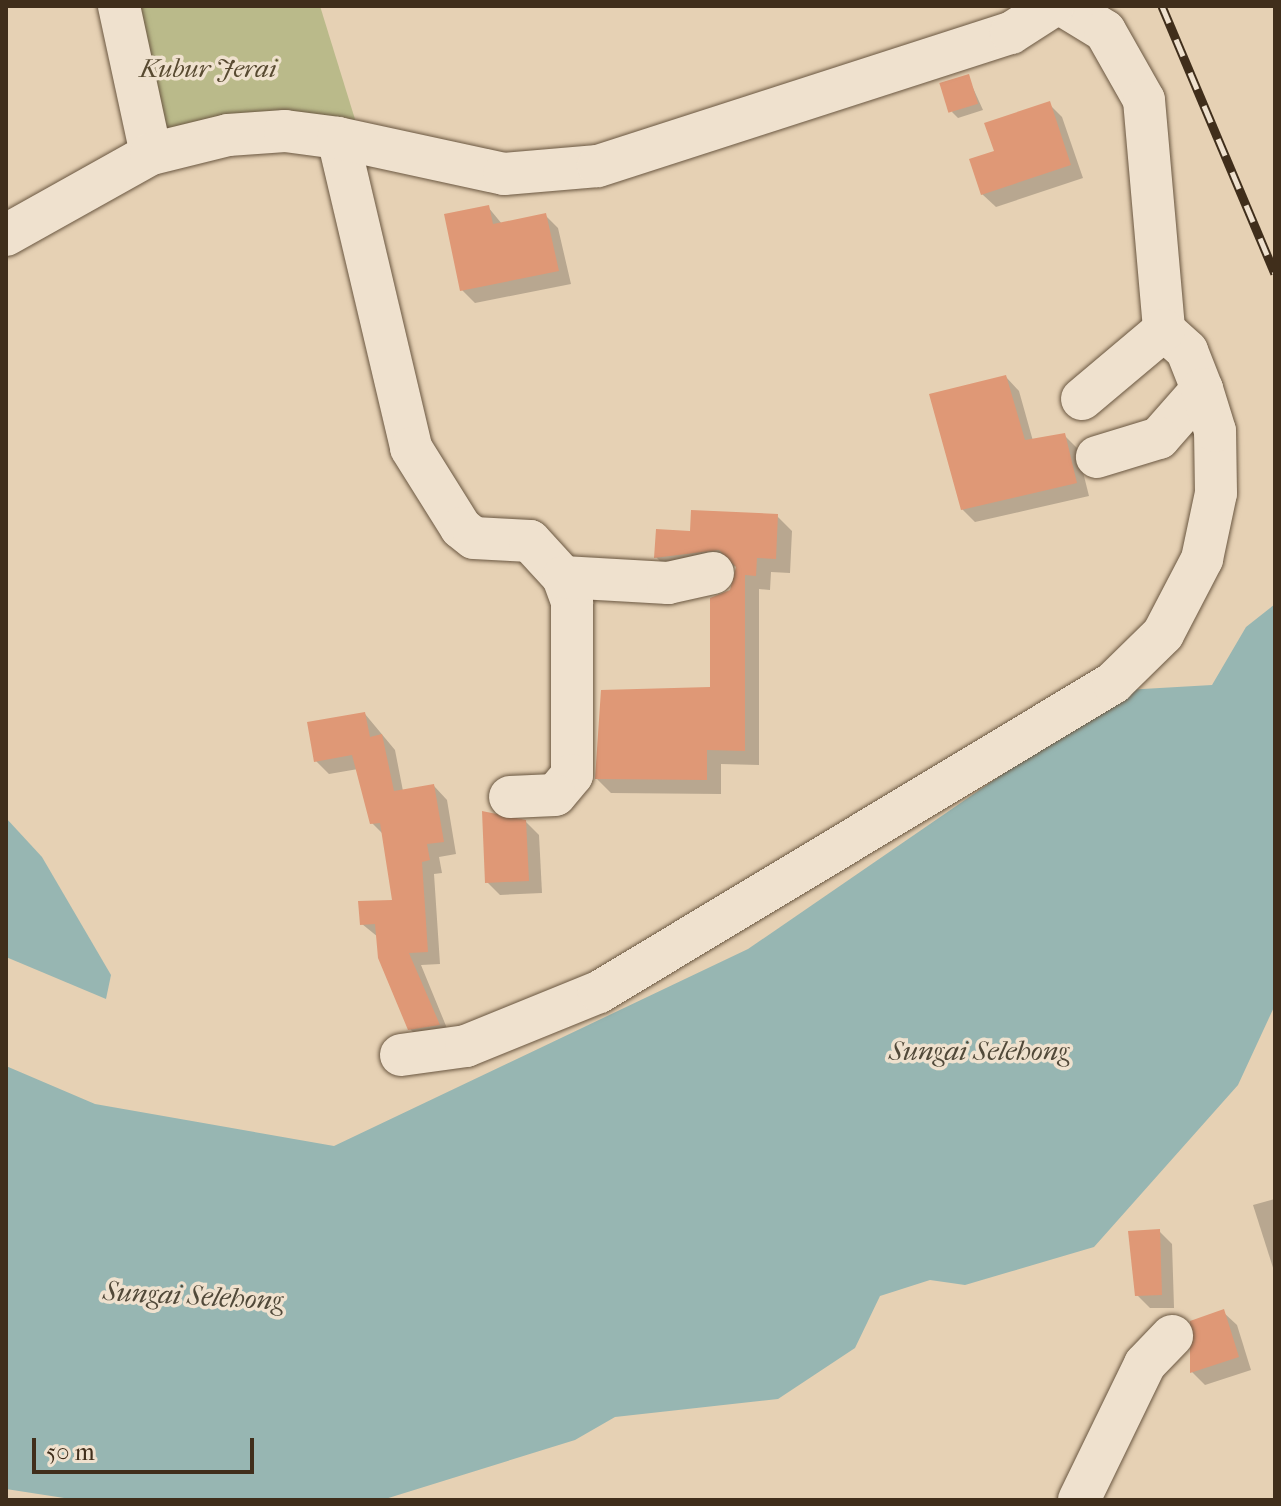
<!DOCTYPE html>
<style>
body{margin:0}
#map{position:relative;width:1281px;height:1506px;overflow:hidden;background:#e6d1b4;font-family:"IM FELL French Canon",serif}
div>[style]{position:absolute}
.green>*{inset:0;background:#baba8a}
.water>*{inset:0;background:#97b6b2}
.shadow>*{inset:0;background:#0003}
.building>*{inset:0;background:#df9876;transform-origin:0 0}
.roads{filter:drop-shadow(0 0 2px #6a5741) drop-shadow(0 0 2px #6a5741)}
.minor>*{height:42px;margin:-21px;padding:0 21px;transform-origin:21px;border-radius:21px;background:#efe1ce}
.rail>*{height:9px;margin-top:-4.5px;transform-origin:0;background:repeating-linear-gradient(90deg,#efe1ce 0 18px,#402e1b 0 36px);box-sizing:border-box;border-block:2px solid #402e1b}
span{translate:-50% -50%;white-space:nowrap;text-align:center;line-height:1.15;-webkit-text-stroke:7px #efe1ce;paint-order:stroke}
.park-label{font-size:26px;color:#584a31;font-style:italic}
.water-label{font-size:28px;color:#514939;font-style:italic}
.frame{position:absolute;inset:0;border:8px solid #402e1b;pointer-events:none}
.scale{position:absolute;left:32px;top:1438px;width:222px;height:36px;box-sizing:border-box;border:4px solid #402e1b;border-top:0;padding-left:10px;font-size:24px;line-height:28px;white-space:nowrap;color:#402e1b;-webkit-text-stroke:6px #efe1ce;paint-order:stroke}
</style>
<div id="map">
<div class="green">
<div style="clip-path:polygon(129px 6px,320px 6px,358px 129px,160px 140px)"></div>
</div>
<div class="water">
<div style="clip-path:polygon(1275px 604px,1275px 1005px,1238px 1085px,1094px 1247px,965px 1285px,930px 1280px,880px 1296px,855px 1348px,778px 1399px,615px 1417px,575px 1440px,382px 1500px,77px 1500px,6px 1489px,6px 1066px,95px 1104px,334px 1146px,748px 949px,1125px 690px,1212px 685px,1246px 627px)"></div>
<div style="clip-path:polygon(6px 818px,42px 857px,111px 975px,106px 999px,6px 957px)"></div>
</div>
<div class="shadow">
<div style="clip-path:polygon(968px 77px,983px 110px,958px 118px,952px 112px)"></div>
<div style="clip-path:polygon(1049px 104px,1062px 117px,1083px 178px,996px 207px,982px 194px)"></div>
<div style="clip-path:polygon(488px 207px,502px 224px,545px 215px,558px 228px,571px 284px,475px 303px,462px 290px)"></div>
<div style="clip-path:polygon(1006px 377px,1019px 391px,1033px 441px,1064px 435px,1077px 448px,1089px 496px,975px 522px,962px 509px)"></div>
<div style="clip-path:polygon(777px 516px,792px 531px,790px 573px,771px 572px,770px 590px,759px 589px,759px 765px,721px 764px,721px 794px,611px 793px,597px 779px,712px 689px,738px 566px,671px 572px,656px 557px,692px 533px)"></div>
<div style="clip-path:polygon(365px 714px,395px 750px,403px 791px,434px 786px,447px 800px,456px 854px,439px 857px,442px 873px,434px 874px,440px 964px,421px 965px,451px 1038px,423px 1042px,410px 1029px,378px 937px,362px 924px,395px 901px,384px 835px,372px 823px,358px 769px,329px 774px,316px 761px)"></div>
<div style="clip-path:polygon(526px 822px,539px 835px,542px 893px,500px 895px,487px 882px)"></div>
<div style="clip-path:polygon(1275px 1199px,1275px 1274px,1253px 1205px)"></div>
<div style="clip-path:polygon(1159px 1231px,1172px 1244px,1174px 1308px,1150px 1308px,1137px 1295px)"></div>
<div style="clip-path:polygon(1223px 1312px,1237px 1325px,1251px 1370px,1205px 1385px,1192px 1372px)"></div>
</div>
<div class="building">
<div style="left:969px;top:74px;width:31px;height:31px;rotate:73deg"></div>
<div style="clip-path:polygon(1050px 101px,1071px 165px,981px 195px,969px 159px,994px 151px,984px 123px)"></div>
<div style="clip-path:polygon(489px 205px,493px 224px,546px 213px,559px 271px,460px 291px,444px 214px)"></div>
<div style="clip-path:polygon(1006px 375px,1025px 440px,1065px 433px,1077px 483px,961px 510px,929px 394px)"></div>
<div style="clip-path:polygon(691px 510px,778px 514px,776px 559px,757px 558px,756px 576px,745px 575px,745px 751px,707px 750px,707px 780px,595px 779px,601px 690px,710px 687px,710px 598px,730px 590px,736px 567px,719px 550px,654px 558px,656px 529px,690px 531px)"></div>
<div style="clip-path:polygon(365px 712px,370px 737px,382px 734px,394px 791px,434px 784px,444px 842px,427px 844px,430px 860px,422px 862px,428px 952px,409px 953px,440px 1025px,408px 1030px,378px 958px,375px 924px,360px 925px,358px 901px,392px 900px,380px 823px,370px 824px,352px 755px,314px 762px,307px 722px)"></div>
<div style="clip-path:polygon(482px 811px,526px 820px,529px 881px,485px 883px)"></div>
<div style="clip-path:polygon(1160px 1229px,1162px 1295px,1135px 1296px,1128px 1231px)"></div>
<div style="clip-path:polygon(1224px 1309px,1239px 1357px,1190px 1373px,1190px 1321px)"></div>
</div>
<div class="roads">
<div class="minor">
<div style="left:119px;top:6px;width:151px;rotate:77.8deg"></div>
<div style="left:1064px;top:6px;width:48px;rotate:31.4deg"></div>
<div style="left:1105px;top:31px;width:79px;rotate:60.5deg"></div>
<div style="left:1144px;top:100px;width:231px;rotate:85deg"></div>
<div style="left:1164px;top:330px;width:31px;rotate:42deg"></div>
<div style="left:1187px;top:351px;width:41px;rotate:68.5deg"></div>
<div style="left:1202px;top:389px;width:65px;rotate:131.3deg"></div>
<div style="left:1159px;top:438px;width:65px;rotate:163deg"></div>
<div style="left:338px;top:138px;width:318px;rotate:76.7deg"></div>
<div style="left:411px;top:448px;width:94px;rotate:58deg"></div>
<div style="left:461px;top:528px;width:16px;rotate:38deg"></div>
<div style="left:474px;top:538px;width:56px;rotate:3.1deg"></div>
<div style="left:530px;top:541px;width:49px;rotate:47.5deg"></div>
<div style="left:563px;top:577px;width:27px;rotate:70deg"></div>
<div style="left:572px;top:602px;width:173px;rotate:90deg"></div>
<div style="left:572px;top:775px;width:26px;rotate:130deg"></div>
<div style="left:555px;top:795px;width:45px;rotate:177.5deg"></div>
<div style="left:6px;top:235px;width:166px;rotate:-29.2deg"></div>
<div style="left:151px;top:154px;width:79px;rotate:-13.9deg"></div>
<div style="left:228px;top:135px;width:57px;rotate:-4deg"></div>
<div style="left:285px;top:131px;width:53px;rotate:7.5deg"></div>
<div style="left:338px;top:138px;width:170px;rotate:12.2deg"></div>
<div style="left:504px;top:174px;width:94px;rotate:-4.9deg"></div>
<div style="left:598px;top:166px;width:434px;rotate:-17.9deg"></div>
<div style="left:1011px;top:33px;width:50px;rotate:-32.7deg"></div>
<div style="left:1082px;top:399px;width:107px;rotate:-40.1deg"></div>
<div style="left:563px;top:577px;width:105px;rotate:3.3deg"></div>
<div style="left:668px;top:583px;width:46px;rotate:-12.5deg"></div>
<div style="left:401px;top:1055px;width:66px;rotate:-7.9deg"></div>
<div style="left:466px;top:1046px;width:144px;rotate:-22.1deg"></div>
<div style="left:599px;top:992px;width:600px;rotate:-31.01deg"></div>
<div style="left:1113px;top:683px;width:70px;rotate:-44.4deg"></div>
<div style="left:1163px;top:634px;width:85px;rotate:-62.5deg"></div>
<div style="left:1202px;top:559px;width:67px;rotate:-78deg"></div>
<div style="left:1216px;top:493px;width:62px;rotate:-90.9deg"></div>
<div style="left:1215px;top:431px;width:44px;rotate:-107.2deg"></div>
<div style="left:1079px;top:1500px;width:151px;rotate:-64.1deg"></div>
<div style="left:1145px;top:1364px;width:39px;rotate:-46deg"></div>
</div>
</div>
<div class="rail">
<div style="left:1162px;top:6px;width:290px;rotate:67.1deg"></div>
</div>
<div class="park-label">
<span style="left:208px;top:69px">Kubur Jerai</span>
</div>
<div class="water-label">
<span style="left:979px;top:1051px">Sungai Selehong</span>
<span style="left:193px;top:1296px;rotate:3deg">Sungai Selehong</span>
</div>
<div class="frame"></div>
<div class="scale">50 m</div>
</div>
